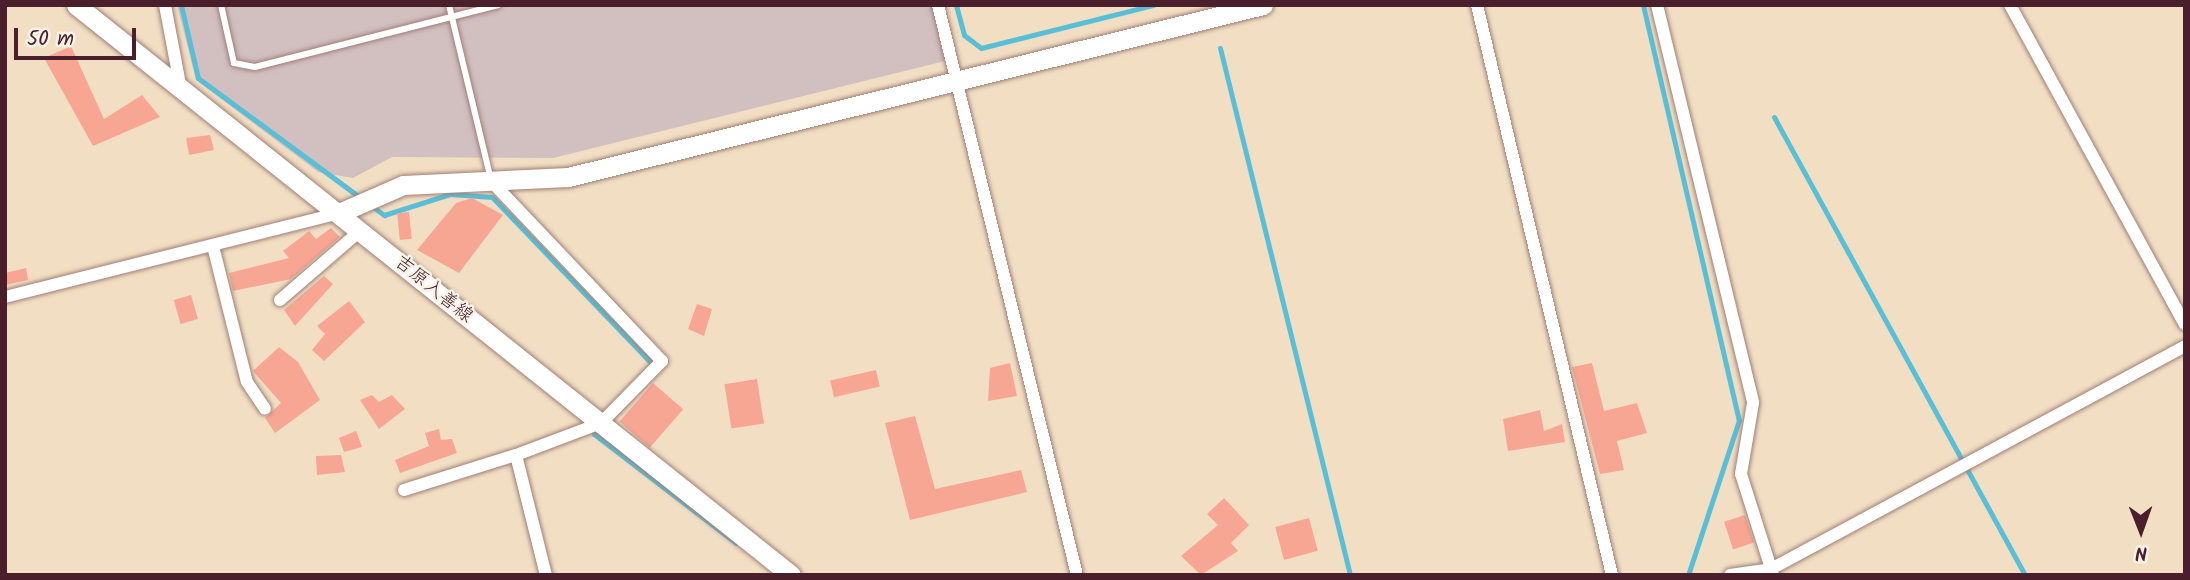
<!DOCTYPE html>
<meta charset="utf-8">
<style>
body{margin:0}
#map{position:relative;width:2190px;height:580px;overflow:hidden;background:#f2dfc3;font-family:Kalam,"Klee One",sans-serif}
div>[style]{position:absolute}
.industrial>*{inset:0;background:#d2bfc0}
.stream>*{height:5px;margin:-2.5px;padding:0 2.5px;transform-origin:2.5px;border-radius:2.5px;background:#59bfd6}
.building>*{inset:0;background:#f8a694;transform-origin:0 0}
.roads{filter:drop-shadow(0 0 2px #9e7f77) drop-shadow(0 0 2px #9e7f77)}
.lane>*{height:6px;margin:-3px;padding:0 3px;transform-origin:3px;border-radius:3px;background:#fff}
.street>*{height:12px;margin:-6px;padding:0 6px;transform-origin:6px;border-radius:6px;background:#fff}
.secondary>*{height:19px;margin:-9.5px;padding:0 9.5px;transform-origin:9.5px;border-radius:9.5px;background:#fff}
span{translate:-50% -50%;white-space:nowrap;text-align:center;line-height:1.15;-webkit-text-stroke:5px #f7f3e8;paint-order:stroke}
.street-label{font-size:19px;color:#4a1f2b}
.frame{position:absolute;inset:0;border:7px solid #4a1f2b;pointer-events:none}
.north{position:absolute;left:2106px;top:496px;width:70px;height:70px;-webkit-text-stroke:5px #f7f3e8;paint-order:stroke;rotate:179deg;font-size:19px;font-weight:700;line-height:28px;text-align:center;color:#4a1f2b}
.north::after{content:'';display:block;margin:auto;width:24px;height:32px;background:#4a1f2b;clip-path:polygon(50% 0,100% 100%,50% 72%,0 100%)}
.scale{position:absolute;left:14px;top:28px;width:122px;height:32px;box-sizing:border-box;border:4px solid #4a1f2b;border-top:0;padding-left:9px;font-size:21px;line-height:24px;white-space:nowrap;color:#4a1f2b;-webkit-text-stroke:5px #f7f3e8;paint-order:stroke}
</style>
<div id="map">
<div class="industrial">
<div style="clip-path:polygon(177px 5px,932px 5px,945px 61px,553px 158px,392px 157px,353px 178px,318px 172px,196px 80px)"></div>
</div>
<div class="stream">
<div style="left:181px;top:5px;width:75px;rotate:76.9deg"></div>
<div style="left:198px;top:78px;width:202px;rotate:36.4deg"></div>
<div style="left:956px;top:5px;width:31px;rotate:75deg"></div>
<div style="left:964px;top:35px;width:21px;rotate:37deg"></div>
<div style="left:981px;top:48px;width:178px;rotate:-14deg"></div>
<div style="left:1643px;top:5px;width:426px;rotate:77deg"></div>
<div style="left:1739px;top:420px;width:163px;rotate:108.2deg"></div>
<div style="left:1220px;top:48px;width:543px;rotate:76.14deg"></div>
<div style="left:1774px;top:117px;width:522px;rotate:61.28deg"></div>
<div style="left:369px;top:204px;width:19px;rotate:36deg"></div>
<div style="left:384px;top:215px;width:69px;rotate:-17.7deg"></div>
<div style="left:450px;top:194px;width:42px;rotate:4.1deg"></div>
<div style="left:492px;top:197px;width:237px;rotate:46.2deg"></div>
<div style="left:599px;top:429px;width:7px;rotate:135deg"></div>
<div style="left:594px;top:434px;width:179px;rotate:37.5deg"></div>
</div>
<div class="building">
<div style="clip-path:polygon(71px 46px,104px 119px,142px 95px,160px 117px,93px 146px,44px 58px)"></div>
<div style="clip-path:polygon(210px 135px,214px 150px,189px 155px,186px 138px)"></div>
<div style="clip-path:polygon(472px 198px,503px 215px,459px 273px,417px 250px,456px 203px)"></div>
<div style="left:409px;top:212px;width:27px;height:12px;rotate:84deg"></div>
<div style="clip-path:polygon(331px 228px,340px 237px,291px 279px,233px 291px,229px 273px,289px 258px,283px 251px,309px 231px,316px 239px)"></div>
<div style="clip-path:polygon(26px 268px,28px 280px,5px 285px,5px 273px)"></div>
<div style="clip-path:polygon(324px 276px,333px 284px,295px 326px,284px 310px)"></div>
<div style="left:191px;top:295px;width:25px;height:18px;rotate:74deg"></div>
<div style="clip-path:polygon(349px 301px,365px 322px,324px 361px,312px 350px,325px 334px,317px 326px)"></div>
<div style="clip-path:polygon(697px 304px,712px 309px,704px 336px,688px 329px)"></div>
<div style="clip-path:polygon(279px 347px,298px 362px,320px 400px,275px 433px,265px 418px,281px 403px,253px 371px)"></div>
<div style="clip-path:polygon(1010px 363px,1017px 396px,988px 401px,990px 368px)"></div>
<div style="clip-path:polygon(1592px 363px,1604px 411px,1637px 403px,1647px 433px,1617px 441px,1624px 470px,1600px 474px,1572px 367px)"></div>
<div style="left:876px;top:370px;width:17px;height:47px;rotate:77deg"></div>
<div style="left:757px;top:379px;width:45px;height:33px;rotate:81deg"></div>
<div style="left:653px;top:383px;width:40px;height:51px;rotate:41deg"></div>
<div style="clip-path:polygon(372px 395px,379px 402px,392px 395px,405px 409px,379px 429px,360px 400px)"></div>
<div style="clip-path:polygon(1540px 410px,1544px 431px,1562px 424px,1565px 442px,1508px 451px,1503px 419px)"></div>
<div style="clip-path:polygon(915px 416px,935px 489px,1021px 470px,1027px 492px,910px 520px,885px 423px)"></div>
<div style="clip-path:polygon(439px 429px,441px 440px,452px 439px,457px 453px,400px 473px,395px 460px,429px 446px,425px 433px)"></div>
<div style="clip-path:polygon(356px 431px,362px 447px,344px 452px,339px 438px)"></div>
<div style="clip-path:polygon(341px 455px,345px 472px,317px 475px,316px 456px)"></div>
<div style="clip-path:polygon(1224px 498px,1249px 525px,1231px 543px,1238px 551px,1201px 575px,1181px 556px,1218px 525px,1207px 514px)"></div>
<div style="left:1745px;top:515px;width:29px;height:22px;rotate:72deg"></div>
<div style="left:1309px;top:518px;width:34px;height:35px;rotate:75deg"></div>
</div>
<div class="roads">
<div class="lane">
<div style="left:221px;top:5px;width:59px;rotate:77.4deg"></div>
<div style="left:234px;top:63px;width:21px;rotate:11deg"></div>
<div style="left:255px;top:67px;width:251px;rotate:-14.3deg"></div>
<div style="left:449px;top:5px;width:176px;rotate:76.5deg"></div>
</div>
<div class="street">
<div style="left:165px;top:5px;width:86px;rotate:79.3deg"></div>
<div style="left:938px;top:5px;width:587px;rotate:76.3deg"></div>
<div style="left:1477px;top:5px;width:586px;rotate:76.68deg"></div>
<div style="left:1657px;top:5px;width:409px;rotate:76.4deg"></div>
<div style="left:1753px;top:403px;width:72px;rotate:99.6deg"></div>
<div style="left:1741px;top:474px;width:106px;rotate:72.4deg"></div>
<div style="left:2010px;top:5px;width:364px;rotate:61.3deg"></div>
<div style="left:492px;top:182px;width:247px;rotate:46.5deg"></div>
<div style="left:662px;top:361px;width:87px;rotate:134.5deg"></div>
<div style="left:601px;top:423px;width:91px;rotate:159.4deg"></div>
<div style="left:516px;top:455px;width:124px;rotate:76deg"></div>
<div style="left:213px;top:246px;width:140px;rotate:76deg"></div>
<div style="left:247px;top:382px;width:32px;rotate:56deg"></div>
<div style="left:5px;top:297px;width:344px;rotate:-14.1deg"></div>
<div style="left:280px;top:300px;width:106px;rotate:-40.8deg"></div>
<div style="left:404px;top:490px;width:117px;rotate:-17.4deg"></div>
<div style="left:1730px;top:575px;width:41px;rotate:-8.3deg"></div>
<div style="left:1771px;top:569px;width:470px;rotate:-28.3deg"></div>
</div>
<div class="secondary">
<div style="left:76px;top:5px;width:914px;rotate:38.56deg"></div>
<div style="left:339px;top:213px;width:70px;rotate:-23.6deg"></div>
<div style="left:403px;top:185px;width:165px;rotate:-2.8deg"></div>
<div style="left:568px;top:177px;width:716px;rotate:-13.9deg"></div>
</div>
</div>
<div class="street-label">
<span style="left:433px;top:290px;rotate:39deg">吉原入善線</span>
</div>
<div class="frame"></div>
<div class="north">N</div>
<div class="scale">50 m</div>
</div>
